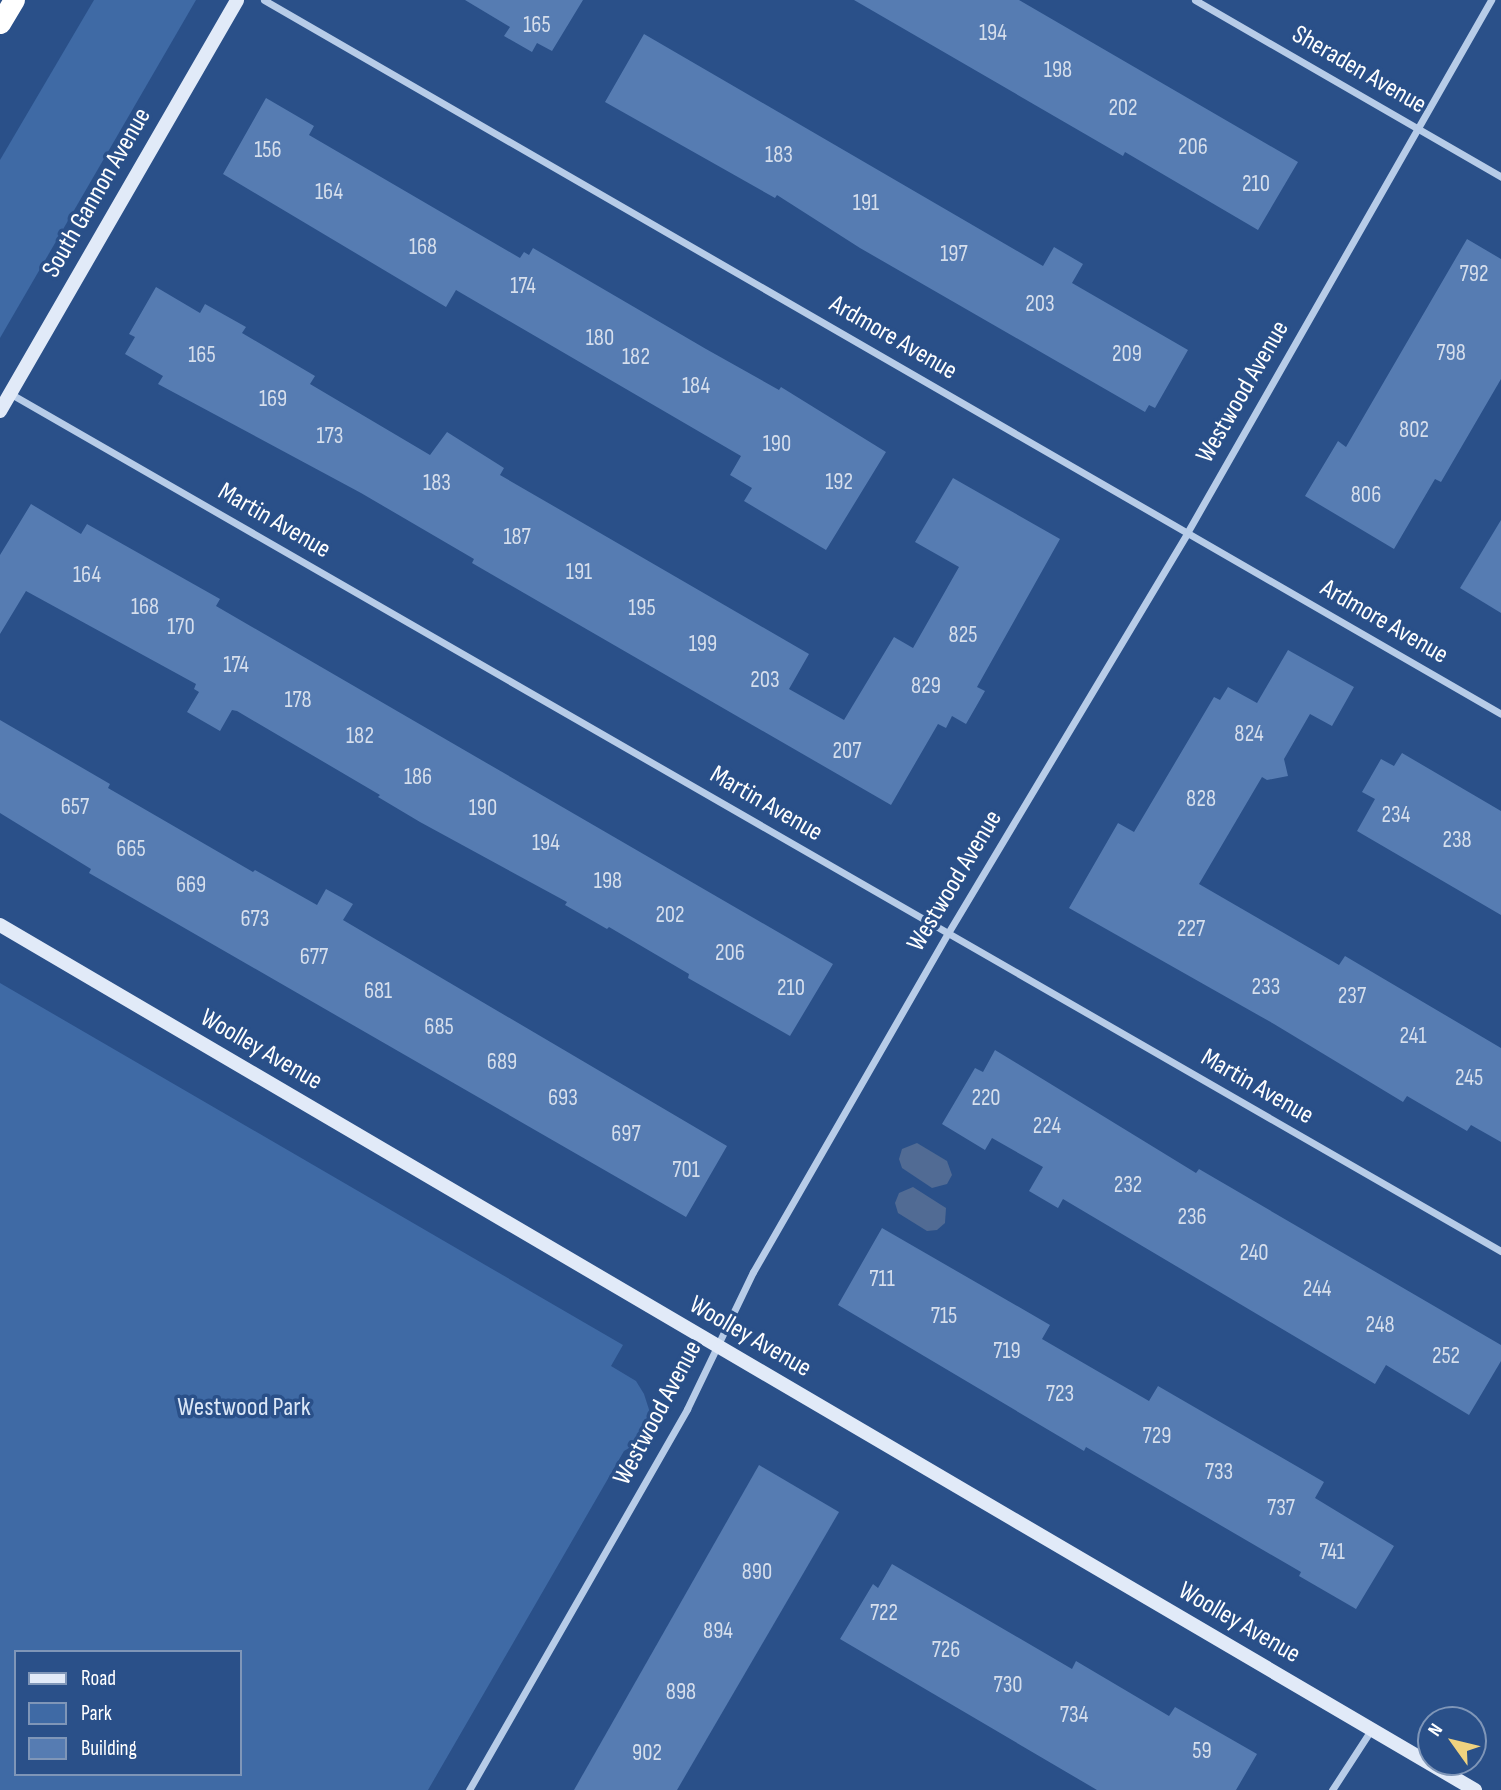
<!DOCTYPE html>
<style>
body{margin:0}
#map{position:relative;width:1501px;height:1790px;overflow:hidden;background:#2a5089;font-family:"Sofia Sans Condensed",sans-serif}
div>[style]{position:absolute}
.green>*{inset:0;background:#3f6aa5}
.water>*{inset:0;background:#516b94}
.building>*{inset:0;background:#567cb2}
.street>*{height:7px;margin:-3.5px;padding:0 3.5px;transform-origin:3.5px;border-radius:3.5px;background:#b7cce8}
.secondary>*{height:14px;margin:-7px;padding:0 7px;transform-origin:7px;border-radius:7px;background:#e1eaf8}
.highway>*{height:21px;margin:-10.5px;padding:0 10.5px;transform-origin:10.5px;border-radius:10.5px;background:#fff}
span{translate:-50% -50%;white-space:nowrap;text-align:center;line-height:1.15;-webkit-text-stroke:7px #2a5089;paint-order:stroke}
.number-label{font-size:23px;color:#d5deec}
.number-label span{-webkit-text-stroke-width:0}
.street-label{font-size:26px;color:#fff}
.park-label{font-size:26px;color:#dbe7f7}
.legend{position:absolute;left:14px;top:1650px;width:228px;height:126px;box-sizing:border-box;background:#2a5089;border:2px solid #7f96b8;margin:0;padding:9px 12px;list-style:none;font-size:21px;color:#fff}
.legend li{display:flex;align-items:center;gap:14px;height:35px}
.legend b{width:35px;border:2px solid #7f96b8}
.north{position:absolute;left:1417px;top:1706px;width:70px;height:70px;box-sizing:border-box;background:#2a5089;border:2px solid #7f96b8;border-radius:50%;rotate:304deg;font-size:19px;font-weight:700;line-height:28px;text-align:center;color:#fff}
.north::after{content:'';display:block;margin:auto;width:24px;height:32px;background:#efd27f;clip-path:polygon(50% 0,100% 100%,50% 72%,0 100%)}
</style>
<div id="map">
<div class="green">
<div style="clip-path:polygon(94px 0,196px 0,0 338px,0 160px)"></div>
<div style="clip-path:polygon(evenodd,0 983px,623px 1345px,611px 1366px,636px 1381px,644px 1394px,654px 1425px,651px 1436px,641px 1454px,629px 1448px,624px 1451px,428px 1790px,0 1790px,0 983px,16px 1652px,240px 1652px,240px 1774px,16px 1774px,16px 1652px)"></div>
</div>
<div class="water">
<div style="clip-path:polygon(917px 1143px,947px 1161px,952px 1175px,947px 1184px,932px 1188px,902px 1168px,899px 1159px,902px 1149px)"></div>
<div style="clip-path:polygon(913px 1187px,946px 1208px,945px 1223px,937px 1230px,927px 1231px,898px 1213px,895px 1203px,899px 1193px)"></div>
</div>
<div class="building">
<div style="clip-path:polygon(465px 0,583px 0,552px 51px,537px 43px,532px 52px,504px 36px,510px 27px)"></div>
<div style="clip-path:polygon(854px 0,1019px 0,1298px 162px,1258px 230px,1125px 152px,1123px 156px)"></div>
<div style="clip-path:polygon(644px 34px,1043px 266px,1054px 247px,1083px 264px,1072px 283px,1188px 350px,1155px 408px,1149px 405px,1145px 412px,860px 248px,777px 195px,775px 198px,605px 102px)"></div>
<div style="clip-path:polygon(266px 98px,314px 126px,309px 135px,520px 258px,524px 252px,529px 255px,533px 248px,706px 349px,779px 390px,781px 387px,886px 452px,826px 550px,744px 501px,752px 488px,730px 475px,741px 456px,456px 290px,446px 307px,223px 174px)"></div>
<div style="clip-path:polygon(1467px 239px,1501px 259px,1501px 379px,1441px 482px,1435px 479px,1394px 549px,1305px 496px,1338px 441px,1346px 447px)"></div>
<div style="clip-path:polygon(156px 287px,200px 313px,205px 304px,246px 327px,242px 333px,315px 376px,310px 384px,430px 455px,447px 432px,504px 468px,500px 475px,809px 654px,789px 689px,844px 720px,894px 637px,913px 648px,959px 567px,915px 542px,953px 478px,1060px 539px,977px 687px,985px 691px,966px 724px,952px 716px,946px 728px,938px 724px,891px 805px,472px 563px,474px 559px,361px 493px,158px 384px,163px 376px,125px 354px,135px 337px,129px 334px)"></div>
<div style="clip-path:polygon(31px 504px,81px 534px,87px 524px,220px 599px,216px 606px,833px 964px,790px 1036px,688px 978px,689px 974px,609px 927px,607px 929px,565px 905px,567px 902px,420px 822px,378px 797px,380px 795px,237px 711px,232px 710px,220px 731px,187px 712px,199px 692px,194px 689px,196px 684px,26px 591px,0 634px,0 555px)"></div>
<div style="clip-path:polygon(1501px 520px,1501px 613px,1460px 588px)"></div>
<div style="clip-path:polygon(1288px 650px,1354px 687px,1332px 726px,1310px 714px,1284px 759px,1288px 776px,1267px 780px,1262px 777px,1199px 884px,1339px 965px,1345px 956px,1501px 1048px,1501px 1142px,1471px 1125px,1467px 1131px,1407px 1096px,1403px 1102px,1274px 1024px,1069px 908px,1118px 823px,1134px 832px,1214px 697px,1220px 700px,1228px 687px,1257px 703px)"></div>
<div style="clip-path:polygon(0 720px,110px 784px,108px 788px,253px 872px,255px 870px,317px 905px,326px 889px,353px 904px,343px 920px,727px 1146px,686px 1217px,89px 873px,91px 869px,0 813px)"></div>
<div style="clip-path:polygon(1402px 753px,1501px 811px,1501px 915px,1357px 831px,1375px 799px,1362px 792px,1381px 759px,1394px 766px)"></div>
<div style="clip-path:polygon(995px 1050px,1196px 1173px,1199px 1169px,1501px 1345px,1501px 1361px,1469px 1415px,1386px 1365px,1375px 1384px,1063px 1199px,1058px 1208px,1029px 1191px,1043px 1167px,992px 1138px,985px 1150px,942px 1124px,975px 1068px,983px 1072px)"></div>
<div style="clip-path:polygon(882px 1228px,1050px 1325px,1042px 1339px,1149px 1401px,1158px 1386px,1324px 1482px,1315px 1498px,1394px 1546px,1356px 1609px,1299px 1576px,1301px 1572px,1086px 1447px,1084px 1451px,838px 1305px)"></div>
<div style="clip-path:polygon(759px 1465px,839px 1512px,677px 1790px,574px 1790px)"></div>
<div style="clip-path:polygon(892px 1564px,1072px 1669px,1076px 1661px,1169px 1716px,1175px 1707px,1257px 1754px,1236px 1790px,1097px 1790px,840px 1639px,873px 1584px,878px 1588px)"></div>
</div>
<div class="street">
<div style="left:264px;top:0;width:1428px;rotate:29.99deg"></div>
<div style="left:1195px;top:0;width:354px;rotate:30deg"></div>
<div style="left:11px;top:394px;width:1719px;rotate:29.91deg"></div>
<div style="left:469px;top:1790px;width:439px;rotate:-60.2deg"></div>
<div style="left:687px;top:1409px;width:152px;rotate:-64.3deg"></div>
<div style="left:753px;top:1272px;width:391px;rotate:-60.1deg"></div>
<div style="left:948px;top:933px;width:466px;rotate:-59.1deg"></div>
<div style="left:1187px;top:533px;width:614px;rotate:-60.3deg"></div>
<div style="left:1332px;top:1790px;width:72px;rotate:-57deg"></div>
</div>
<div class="secondary">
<div style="left:0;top:411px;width:474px;rotate:-60deg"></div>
<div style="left:0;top:925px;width:1710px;rotate:30.39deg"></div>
</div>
<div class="highway">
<div style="left:0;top:23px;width:27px;rotate:-59deg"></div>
</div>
<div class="number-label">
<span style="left:537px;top:25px">165</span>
<span style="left:993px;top:33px">194</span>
<span style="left:1058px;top:70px">198</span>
<span style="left:1123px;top:108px">202</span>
<span style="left:1193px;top:147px">206</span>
<span style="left:268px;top:150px">156</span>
<span style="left:779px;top:155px">183</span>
<span style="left:1256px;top:184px">210</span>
<span style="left:329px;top:192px">164</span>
<span style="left:866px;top:203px">191</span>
<span style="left:423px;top:247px">168</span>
<span style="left:954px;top:254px">197</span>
<span style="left:1474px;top:274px">792</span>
<span style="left:523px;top:286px">174</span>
<span style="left:1040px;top:304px">203</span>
<span style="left:600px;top:338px">180</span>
<span style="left:1451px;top:353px">798</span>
<span style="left:1127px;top:354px">209</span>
<span style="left:202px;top:355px">165</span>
<span style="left:636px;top:357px">182</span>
<span style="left:696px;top:386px">184</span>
<span style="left:273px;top:399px">169</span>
<span style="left:1414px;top:430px">802</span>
<span style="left:330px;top:436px">173</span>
<span style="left:777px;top:444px">190</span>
<span style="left:839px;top:482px">192</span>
<span style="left:437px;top:483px">183</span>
<span style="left:1366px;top:495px">806</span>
<span style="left:517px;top:537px">187</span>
<span style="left:579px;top:572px">191</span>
<span style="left:87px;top:575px">164</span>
<span style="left:145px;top:607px">168</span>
<span style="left:642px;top:608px">195</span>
<span style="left:181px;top:627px">170</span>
<span style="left:963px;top:635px">825</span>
<span style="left:703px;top:644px">199</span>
<span style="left:236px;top:665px">174</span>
<span style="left:765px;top:680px">203</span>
<span style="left:926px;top:686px">829</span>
<span style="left:298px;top:700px">178</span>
<span style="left:1249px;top:734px">824</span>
<span style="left:360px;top:736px">182</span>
<span style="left:847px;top:751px">207</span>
<span style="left:418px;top:777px">186</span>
<span style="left:1201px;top:799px">828</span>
<span style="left:75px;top:807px">657</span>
<span style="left:483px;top:808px">190</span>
<span style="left:1396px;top:815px">234</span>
<span style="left:1457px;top:840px">238</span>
<span style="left:546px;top:843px">194</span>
<span style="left:131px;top:849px">665</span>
<span style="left:608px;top:881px">198</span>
<span style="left:191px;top:885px">669</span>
<span style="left:670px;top:915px">202</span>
<span style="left:255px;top:919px">673</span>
<span style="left:1191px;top:929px">227</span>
<span style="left:730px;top:953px">206</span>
<span style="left:314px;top:957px">677</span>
<span style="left:1266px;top:987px">233</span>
<span style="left:791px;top:988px">210</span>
<span style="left:378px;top:991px">681</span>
<span style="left:1352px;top:996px">237</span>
<span style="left:439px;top:1027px">685</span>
<span style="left:1413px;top:1036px">241</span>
<span style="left:502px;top:1062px">689</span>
<span style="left:1469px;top:1078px">245</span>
<span style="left:563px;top:1098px">693</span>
<span style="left:986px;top:1098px">220</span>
<span style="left:1047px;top:1126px">224</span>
<span style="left:626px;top:1134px">697</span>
<span style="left:686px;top:1170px">701</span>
<span style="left:1128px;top:1185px">232</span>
<span style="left:1192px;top:1217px">236</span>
<span style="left:1254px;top:1253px">240</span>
<span style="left:882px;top:1279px">711</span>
<span style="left:1317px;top:1289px">244</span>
<span style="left:944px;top:1316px">715</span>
<span style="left:1380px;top:1325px">248</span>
<span style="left:1007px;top:1351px">719</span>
<span style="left:1446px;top:1356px">252</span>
<span style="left:1060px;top:1394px">723</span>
<span style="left:1157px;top:1436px">729</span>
<span style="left:1219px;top:1472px">733</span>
<span style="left:1281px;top:1508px">737</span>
<span style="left:1332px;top:1552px">741</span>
<span style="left:757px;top:1572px">890</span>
<span style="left:884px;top:1613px">722</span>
<span style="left:718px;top:1631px">894</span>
<span style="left:946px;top:1650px">726</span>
<span style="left:1008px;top:1685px">730</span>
<span style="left:681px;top:1692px">898</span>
<span style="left:1074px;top:1715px">734</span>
<span style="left:1202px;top:1751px">59</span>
<span style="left:647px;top:1753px">902</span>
</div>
<div class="street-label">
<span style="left:1359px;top:70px;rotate:30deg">Sheraden Avenue</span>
<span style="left:97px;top:193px;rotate:-60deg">South Gannon Avenue</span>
<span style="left:893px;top:338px;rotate:30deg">Ardmore Avenue</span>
<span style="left:1243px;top:392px;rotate:-60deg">Westwood Avenue</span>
<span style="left:274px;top:521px;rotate:30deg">Martin Avenue</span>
<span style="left:1384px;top:622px;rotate:30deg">Ardmore Avenue</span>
<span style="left:766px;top:804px;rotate:30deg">Martin Avenue</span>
<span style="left:955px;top:881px;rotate:-59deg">Westwood Avenue</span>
<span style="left:261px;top:1050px;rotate:30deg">Woolley Avenue</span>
<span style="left:1257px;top:1087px;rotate:30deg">Martin Avenue</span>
<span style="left:750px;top:1337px;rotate:30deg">Woolley Avenue</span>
<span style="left:658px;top:1413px;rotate:-62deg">Westwood Avenue</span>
<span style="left:1239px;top:1623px;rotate:30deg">Woolley Avenue</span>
</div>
<div class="park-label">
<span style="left:244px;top:1408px">Westwood Park</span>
</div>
<ul class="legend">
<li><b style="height:9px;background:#e1eaf8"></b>Road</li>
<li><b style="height:19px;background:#3f6aa5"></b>Park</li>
<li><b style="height:19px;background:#567cb2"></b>Building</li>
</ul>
<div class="north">N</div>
</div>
